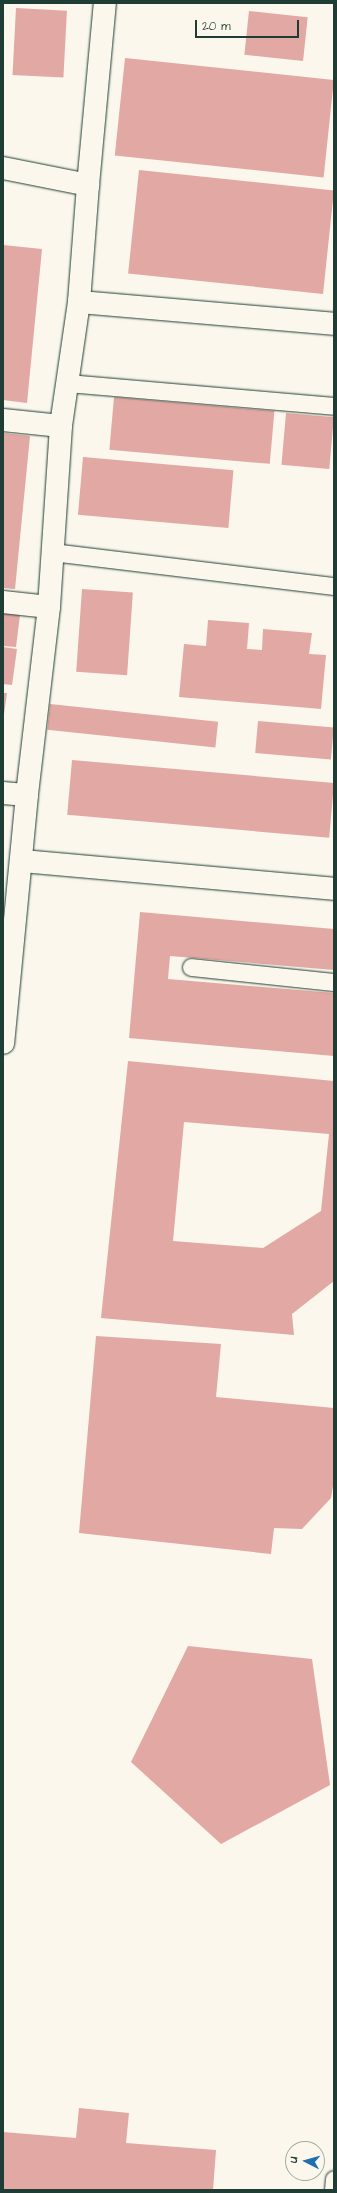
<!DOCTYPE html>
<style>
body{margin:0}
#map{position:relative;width:337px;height:2193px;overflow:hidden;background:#fbf7ec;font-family:"Architects Daughter",sans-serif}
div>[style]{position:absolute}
.building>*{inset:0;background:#e2a8a3;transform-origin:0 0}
.roads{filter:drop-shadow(0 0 1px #1f3d34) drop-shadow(0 0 1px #1f3d34)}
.lane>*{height:17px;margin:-8.5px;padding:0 8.5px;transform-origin:8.5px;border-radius:8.5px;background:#fbf7ec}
.street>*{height:22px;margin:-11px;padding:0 11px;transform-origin:11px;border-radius:11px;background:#fbf7ec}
span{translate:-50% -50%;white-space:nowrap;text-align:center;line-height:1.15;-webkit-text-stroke:3px #fbf7ec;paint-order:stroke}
.frame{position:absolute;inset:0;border:4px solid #1f3d34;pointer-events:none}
.north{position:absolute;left:285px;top:2141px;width:40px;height:40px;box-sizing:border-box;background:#fbf7ec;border:1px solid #a3ada2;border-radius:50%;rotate:276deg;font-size:11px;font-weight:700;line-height:16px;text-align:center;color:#1f3d34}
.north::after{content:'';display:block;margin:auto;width:14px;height:18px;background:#1f6fb2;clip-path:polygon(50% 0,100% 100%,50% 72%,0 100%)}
.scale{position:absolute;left:195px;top:20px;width:104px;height:18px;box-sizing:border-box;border:2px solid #1f3d34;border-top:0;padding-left:5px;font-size:12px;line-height:14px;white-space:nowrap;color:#1f3d34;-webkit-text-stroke:3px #fbf7ec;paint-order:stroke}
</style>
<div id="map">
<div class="building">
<div style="left:16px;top:8px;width:51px;height:67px;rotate:3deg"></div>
<div style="left:249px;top:11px;width:59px;height:44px;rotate:6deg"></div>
<div style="left:125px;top:58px;width:210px;height:98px;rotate:6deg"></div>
<div style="left:139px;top:170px;width:196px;height:104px;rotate:6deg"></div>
<div style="clip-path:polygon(3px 245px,42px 249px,27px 403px,3px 400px)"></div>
<div style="left:114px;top:397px;width:161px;height:53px;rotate:5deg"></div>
<div style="left:286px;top:413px;width:48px;height:52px;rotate:5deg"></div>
<div style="clip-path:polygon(3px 433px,30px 436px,15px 589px,3px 588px)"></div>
<div style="left:83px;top:457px;width:151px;height:58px;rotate:5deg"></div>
<div style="left:82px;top:589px;width:51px;height:83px;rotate:4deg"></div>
<div style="clip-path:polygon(3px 605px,21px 607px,16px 647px,3px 646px)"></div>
<div style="clip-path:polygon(208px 620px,249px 623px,247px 649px,262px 650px,263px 629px,312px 633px,309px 654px,326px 655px,321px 709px,179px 697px,184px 644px,206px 646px)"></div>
<div style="clip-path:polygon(3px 647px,17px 649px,12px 685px,3px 684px)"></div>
<div style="clip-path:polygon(3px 693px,7px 693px,4px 714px,3px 714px)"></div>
<div style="left:50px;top:704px;width:169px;height:26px;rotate:6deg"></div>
<div style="left:258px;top:721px;width:76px;height:32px;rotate:5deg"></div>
<div style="left:72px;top:760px;width:263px;height:55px;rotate:5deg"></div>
<div style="clip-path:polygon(140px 912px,334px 929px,334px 970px,170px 956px,168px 979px,334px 993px,334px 1056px,129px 1038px)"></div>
<div style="clip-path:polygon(evenodd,128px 1061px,334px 1081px,334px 1281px,292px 1314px,294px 1335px,101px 1318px,128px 1061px,184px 1122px,329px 1134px,321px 1211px,263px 1248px,173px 1241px,184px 1122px)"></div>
<div style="clip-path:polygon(96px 1336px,221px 1344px,216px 1397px,334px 1408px,334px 1480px,331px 1498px,302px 1529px,274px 1528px,271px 1554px,79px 1533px)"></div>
<div style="clip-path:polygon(188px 1646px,312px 1659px,330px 1785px,221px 1844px,131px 1762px)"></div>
<div style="clip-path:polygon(79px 2108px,129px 2113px,126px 2143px,216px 2150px,213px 2190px,3px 2190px,3px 2132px,76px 2138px)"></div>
</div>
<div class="roads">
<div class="lane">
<div style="left:67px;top:383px;width:268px;rotate:4.9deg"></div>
<div style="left:52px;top:552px;width:284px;rotate:6.9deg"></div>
<div style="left:191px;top:967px;width:144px;rotate:6deg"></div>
<div style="left:333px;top:2190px;width:11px;rotate:-85deg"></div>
</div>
<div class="street">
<div style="left:3px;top:168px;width:87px;rotate:11.3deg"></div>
<div style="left:88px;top:185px;width:117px;rotate:94.4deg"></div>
<div style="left:79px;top:302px;width:125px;rotate:98.3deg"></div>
<div style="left:61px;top:426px;width:181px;rotate:93.8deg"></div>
<div style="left:49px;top:607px;width:189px;rotate:96.7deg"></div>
<div style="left:27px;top:795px;width:249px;rotate:95.5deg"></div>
<div style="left:88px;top:185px;width:183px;rotate:-84.7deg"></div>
<div style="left:79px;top:302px;width:256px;rotate:4.9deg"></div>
<div style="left:3px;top:420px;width:58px;rotate:5.9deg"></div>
<div style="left:3px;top:602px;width:46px;rotate:6.2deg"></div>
<div style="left:3px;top:793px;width:24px;rotate:5deg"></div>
<div style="left:22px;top:861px;width:313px;rotate:5.1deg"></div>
</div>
</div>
<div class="frame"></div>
<div class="north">U</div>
<div class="scale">20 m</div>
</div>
